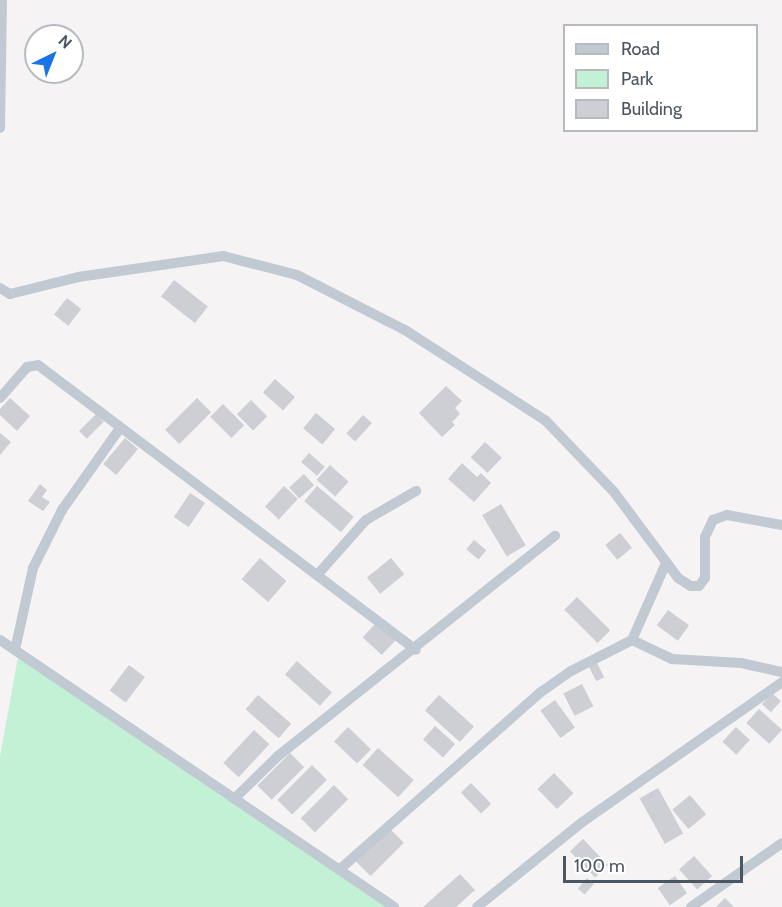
<!DOCTYPE html>
<style>
body{margin:0}
#map{position:relative;width:782px;height:907px;overflow:hidden;background:#f5f3f3;font-family:Cabin,sans-serif}
div>[style]{position:absolute}
.green>*{inset:0;background:#c3f1d5}
.building>*{inset:0;background:#cdcfd5;transform-origin:0 0}
.minor>*{height:10px;margin:-5px;padding:0 5px;transform-origin:5px;border-radius:5px;background:#c1cad2}
span{translate:-50% -50%;white-space:nowrap;text-align:center;line-height:1.15;-webkit-text-stroke:4.5px #fff;paint-order:stroke}
.legend{position:absolute;left:563px;top:24px;width:195px;height:108px;box-sizing:border-box;background:#fff;border:2px solid #b7bbc0;margin:0;padding:8px 10px;list-style:none;font-size:18px;color:#4a5661}
.legend li{display:flex;align-items:center;gap:12px;height:30px}
.legend b{width:30px;border:2px solid #b7bbc0}
.north{position:absolute;left:24px;top:24px;width:60px;height:60px;box-sizing:border-box;background:#fff;border:2px solid #b7bbc0;border-radius:50%;rotate:43deg;font-size:16px;font-weight:700;line-height:24px;text-align:center;color:#4a5661}
.north::after{content:'';display:block;margin:auto;width:21px;height:27px;background:#1a73e8;clip-path:polygon(50% 0,100% 100%,50% 72%,0 100%)}
.scale{position:absolute;left:563px;top:856px;width:180px;height:27px;box-sizing:border-box;border:3px solid #4a5661;border-top:0;padding-left:8px;font-size:18px;line-height:21px;white-space:nowrap;color:#4a5661;-webkit-text-stroke:4px #fff;paint-order:stroke}
</style>
<div id="map">
<div class="green">
<div style="clip-path:polygon(19px 651px,388px 907px,0 907px,0 757px)"></div>
</div>
<div class="building">
<div style="left:174px;top:280px;width:43px;height:21px;rotate:38deg"></div>
<div style="left:67px;top:298px;width:18px;height:21px;rotate:38deg"></div>
<div style="left:275px;top:379px;width:27px;height:18px;rotate:42deg"></div>
<div style="clip-path:polygon(446px 386px,462px 401px,455px 408px,460px 414px,452px 422px,455px 425px,442px 437px,419px 413px)"></div>
<div style="clip-path:polygon(10px 398px,30px 416px,17px 431px,0 415px,0 409px)"></div>
<div style="left:197px;top:398px;width:20px;height:45px;rotate:45deg"></div>
<div style="left:251px;top:400px;width:23px;height:20px;rotate:45deg"></div>
<div style="left:223px;top:404px;width:30px;height:18px;rotate:45deg"></div>
<div style="left:316px;top:413px;width:25px;height:20px;rotate:40deg"></div>
<div style="left:96px;top:414px;width:11px;height:24px;rotate:45deg"></div>
<div style="left:363px;top:415px;width:12px;height:25px;rotate:42deg"></div>
<div style="clip-path:polygon(0 433px,11px 442px,0 455px)"></div>
<div style="left:125px;top:438px;width:17px;height:34px;rotate:40deg"></div>
<div style="left:485px;top:442px;width:23px;height:21px;rotate:43deg"></div>
<div style="left:309px;top:453px;width:21px;height:12px;rotate:41deg"></div>
<div style="clip-path:polygon(462px 463px,477px 477px,481px 473px,491px 483px,474px 502px,448px 479px)"></div>
<div style="left:330px;top:465px;width:25px;height:20px;rotate:42deg"></div>
<div style="left:304px;top:474px;width:15px;height:20px;rotate:48deg"></div>
<div style="clip-path:polygon(40px 484px,47px 490px,42px 497px,50px 502px,43px 511px,28px 501px)"></div>
<div style="left:284px;top:486px;width:19px;height:28px;rotate:43deg"></div>
<div style="left:317px;top:486px;width:48px;height:20px;rotate:40deg"></div>
<div style="left:190px;top:493px;width:18px;height:29px;rotate:34deg"></div>
<div style="left:501px;top:504px;width:48px;height:22px;rotate:59deg"></div>
<div style="left:620px;top:533px;width:19px;height:19px;rotate:51deg"></div>
<div style="left:474px;top:540px;width:16px;height:12px;rotate:40deg"></div>
<div style="left:260px;top:558px;width:35px;height:28px;rotate:41deg"></div>
<div style="left:391px;top:558px;width:21px;height:31px;rotate:51deg"></div>
<div style="left:577px;top:597px;width:47px;height:18px;rotate:45deg"></div>
<div style="left:668px;top:610px;width:26px;height:19px;rotate:36deg"></div>
<div style="left:377px;top:622px;width:26px;height:21px;rotate:43deg"></div>
<div style="left:297px;top:661px;width:47px;height:18px;rotate:42deg"></div>
<div style="left:597px;top:663px;width:16px;height:9px;rotate:63deg"></div>
<div style="left:129px;top:665px;width:20px;height:32px;rotate:37deg"></div>
<div style="left:582px;top:684px;width:25px;height:21px;rotate:63deg"></div>
<div style="left:772px;top:693px;width:12px;height:15px;rotate:42deg"></div>
<div style="left:258px;top:695px;width:44px;height:19px;rotate:41deg"></div>
<div style="left:439px;top:695px;width:47px;height:21px;rotate:42deg"></div>
<div style="left:555px;top:700px;width:34px;height:18px;rotate:54deg"></div>
<div style="left:759px;top:709px;width:31px;height:19px;rotate:42deg"></div>
<div style="left:435px;top:726px;width:27px;height:18px;rotate:42deg"></div>
<div style="left:348px;top:727px;width:32px;height:20px;rotate:44deg"></div>
<div style="left:736px;top:727px;width:19px;height:20px;rotate:43deg"></div>
<div style="left:254px;top:730px;width:21px;height:45px;rotate:43deg"></div>
<div style="left:378px;top:748px;width:48px;height:23px;rotate:42deg"></div>
<div style="left:290px;top:753px;width:20px;height:46px;rotate:45deg"></div>
<div style="left:312px;top:765px;width:21px;height:49px;rotate:45deg"></div>
<div style="left:554px;top:773px;width:28px;height:23px;rotate:46deg"></div>
<div style="left:471px;top:783px;width:29px;height:14px;rotate:46deg"></div>
<div style="left:334px;top:785px;width:20px;height:47px;rotate:45deg"></div>
<div style="left:658px;top:788px;width:52px;height:21px;rotate:61deg"></div>
<div style="left:690px;top:795px;width:25px;height:23px;rotate:50deg"></div>
<div style="left:389px;top:828px;width:21px;height:47px;rotate:45deg"></div>
<div style="left:583px;top:839px;width:36px;height:18px;rotate:46deg"></div>
<div style="left:694px;top:856px;width:27px;height:20px;rotate:48deg"></div>
<div style="clip-path:polygon(460px 874px,475px 890px,456px 907px,423px 907px)"></div>
<div style="left:675px;top:876px;width:21px;height:21px;rotate:55deg"></div>
<div style="left:587px;top:878px;width:9px;height:14px;rotate:41deg"></div>
<div style="clip-path:polygon(725px 898px,734px 907px,716px 907px)"></div>
</div>
<div class="minor">
<div style="left:0;top:128px;width:128px;rotate:-89.1deg"></div>
<div style="left:0;top:288px;width:12px;rotate:31deg"></div>
<div style="left:10px;top:294px;width:70px;rotate:-14deg"></div>
<div style="left:78px;top:277px;width:147px;rotate:-8.2deg"></div>
<div style="left:223px;top:256px;width:76px;rotate:14.4deg"></div>
<div style="left:297px;top:275px;width:121px;rotate:27deg"></div>
<div style="left:405px;top:330px;width:168px;rotate:32.8deg"></div>
<div style="left:546px;top:421px;width:98px;rotate:46.2deg"></div>
<div style="left:614px;top:492px;width:107px;rotate:53.3deg"></div>
<div style="left:678px;top:578px;width:15px;rotate:32deg"></div>
<div style="left:691px;top:586px;width:8px"></div>
<div style="left:699px;top:586px;width:10px;rotate:-53deg"></div>
<div style="left:705px;top:578px;width:41px;rotate:-90deg"></div>
<div style="left:705px;top:537px;width:19px;rotate:-65deg"></div>
<div style="left:713px;top:520px;width:15px;rotate:-20deg"></div>
<div style="left:727px;top:515px;width:56px;rotate:10.3deg"></div>
<div style="left:0;top:398px;width:41px;rotate:-48.9deg"></div>
<div style="left:27px;top:367px;width:11px;rotate:-10deg"></div>
<div style="left:38px;top:365px;width:473px;rotate:37deg"></div>
<div style="left:318px;top:574px;width:72px;rotate:-48.4deg"></div>
<div style="left:366px;top:520px;width:58px;rotate:-30.1deg"></div>
<div style="left:0;top:640px;width:476px;rotate:34.1deg"></div>
<div style="left:632px;top:640px;width:44px;rotate:25.4deg"></div>
<div style="left:672px;top:659px;width:69px;rotate:3.3deg"></div>
<div style="left:741px;top:663px;width:42px;rotate:12.4deg"></div>
<div style="left:15px;top:650px;width:84px;rotate:-77.6deg"></div>
<div style="left:33px;top:568px;width:65px;rotate:-63.4deg"></div>
<div style="left:62px;top:510px;width:100px;rotate:-54.7deg"></div>
<div style="left:234px;top:799px;width:62px;rotate:-44.3deg"></div>
<div style="left:278px;top:756px;width:354px;rotate:-38.5deg"></div>
<div style="left:339px;top:870px;width:269px;rotate:-41.4deg"></div>
<div style="left:541px;top:692px;width:37px;rotate:-35deg"></div>
<div style="left:571px;top:671px;width:68px;rotate:-26.9deg"></div>
<div style="left:632px;top:640px;width:84px;rotate:-66.2deg"></div>
<div style="left:477px;top:907px;width:134px;rotate:-38.9deg"></div>
<div style="left:581px;top:823px;width:246px;rotate:-35deg"></div>
<div style="left:691px;top:907px;width:111px;rotate:-35.1deg"></div>
</div>
<ul class="legend">
<li><b style="height:8px;background:#c1cad2"></b>Road</li>
<li><b style="height:16px;background:#c3f1d5"></b>Park</li>
<li><b style="height:16px;background:#cdcfd5"></b>Building</li>
</ul>
<div class="north">N</div>
<div class="scale">100 m</div>
</div>
